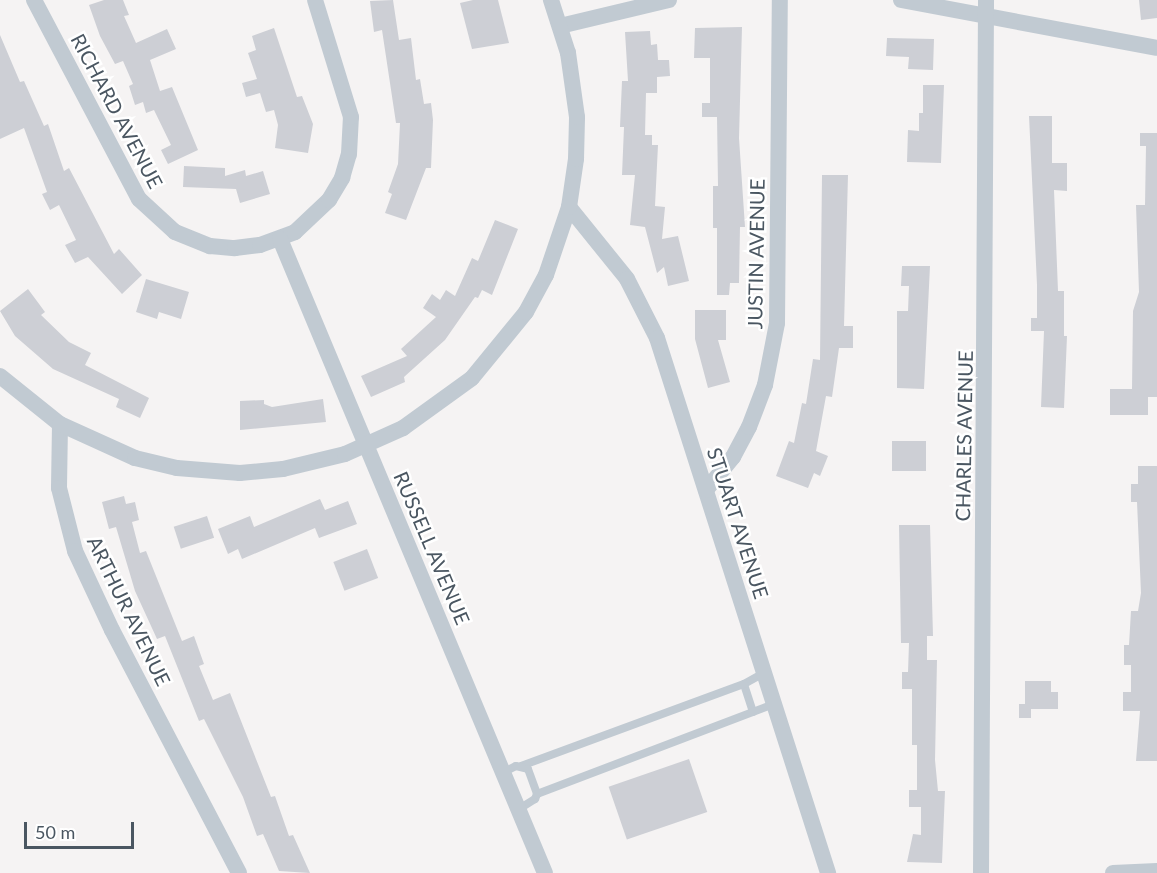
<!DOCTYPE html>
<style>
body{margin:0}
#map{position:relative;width:1157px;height:873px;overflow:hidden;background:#f5f3f3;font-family:Lato,sans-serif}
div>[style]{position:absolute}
.building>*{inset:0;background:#cdcfd5;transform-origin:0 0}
.service>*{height:8px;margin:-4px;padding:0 4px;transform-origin:4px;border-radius:4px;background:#c1cad2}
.minor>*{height:16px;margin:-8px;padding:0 8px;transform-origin:8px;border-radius:8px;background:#c1cad2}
span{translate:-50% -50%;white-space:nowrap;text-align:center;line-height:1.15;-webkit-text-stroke:5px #fff;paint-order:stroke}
.street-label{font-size:20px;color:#4a5661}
.scale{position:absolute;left:24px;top:822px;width:110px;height:27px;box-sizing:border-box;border:3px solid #4a5661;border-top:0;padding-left:8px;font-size:18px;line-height:21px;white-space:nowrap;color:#4a5661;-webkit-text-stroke:4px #fff;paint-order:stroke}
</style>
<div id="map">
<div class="building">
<div style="clip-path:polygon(104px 0,123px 0,129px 15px,124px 16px,136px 43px,167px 29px,176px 49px,150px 60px,160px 91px,172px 87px,198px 150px,168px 164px,161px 150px,171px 145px,154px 110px,146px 113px,143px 102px,135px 105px,129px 86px,133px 84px,123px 61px,115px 64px,100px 36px,89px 5px)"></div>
<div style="clip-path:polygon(393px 0,399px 40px,411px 38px,416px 80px,420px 79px,424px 104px,431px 103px,433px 120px,431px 168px,426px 168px,406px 220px,385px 213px,392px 194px,388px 192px,398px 164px,400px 123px,396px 123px,382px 30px,374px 32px,370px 1px)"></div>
<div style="clip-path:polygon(473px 0,498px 0,509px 43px,472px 49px,460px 3px)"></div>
<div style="clip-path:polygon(1139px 0,1157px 0,1157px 18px,1141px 20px)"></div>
<div style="clip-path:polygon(742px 27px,739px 138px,745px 227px,740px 227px,739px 283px,730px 283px,729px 295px,717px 295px,717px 228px,713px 228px,713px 186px,718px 186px,717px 117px,702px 117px,702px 103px,710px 103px,710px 58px,694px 58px,695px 28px)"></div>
<div style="clip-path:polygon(274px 28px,297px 97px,302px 96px,313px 124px,308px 153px,275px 148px,278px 125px,274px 110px,266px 112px,260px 93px,246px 97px,242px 83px,257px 79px,248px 53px,256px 50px,252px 36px)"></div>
<div style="clip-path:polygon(650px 31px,651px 45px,657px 44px,658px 60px,669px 60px,670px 76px,657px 77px,657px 93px,646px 93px,645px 135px,652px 135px,652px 145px,658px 145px,655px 206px,665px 207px,662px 239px,678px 236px,689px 281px,668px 286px,664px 267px,657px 273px,645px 227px,630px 225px,635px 175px,622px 175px,624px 127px,620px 127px,622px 81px,628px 81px,625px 32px)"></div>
<div style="clip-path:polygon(0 35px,20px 82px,24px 81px,44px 126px,48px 124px,64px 171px,69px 168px,114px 254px,119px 249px,142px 275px,122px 294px,88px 257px,75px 263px,65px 245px,76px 240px,59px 205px,50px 210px,42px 194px,47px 192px,24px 128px,0 139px)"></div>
<div style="clip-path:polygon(887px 38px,934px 39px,933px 70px,908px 69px,909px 57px,886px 56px)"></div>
<div style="clip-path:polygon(923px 85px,944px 85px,941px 163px,907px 162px,908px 130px,919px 131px,919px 113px,923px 113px)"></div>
<div style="clip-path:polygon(1029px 116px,1052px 116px,1052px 163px,1067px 163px,1067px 191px,1054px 190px,1058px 291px,1064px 291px,1064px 336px,1067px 336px,1064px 408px,1041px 407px,1044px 331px,1031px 331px,1031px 318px,1037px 318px,1037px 285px)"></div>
<div style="clip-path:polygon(1140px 133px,1157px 133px,1157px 397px,1148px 397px,1148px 415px,1110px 415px,1110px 389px,1132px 389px,1133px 311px,1139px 292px,1136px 205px,1145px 205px,1146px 146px,1140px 146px)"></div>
<div style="clip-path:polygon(184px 166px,225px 168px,225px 176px,245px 170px,246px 176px,263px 171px,270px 194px,240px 203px,236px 189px,183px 187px)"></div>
<div style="clip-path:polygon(822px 175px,848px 175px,844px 326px,853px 326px,853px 348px,839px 348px,832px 397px,826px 396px,816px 451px,828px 456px,820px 476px,814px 473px,808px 488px,776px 476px,789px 441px,794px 443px,802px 403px,806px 404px,813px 359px,820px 360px)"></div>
<div style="clip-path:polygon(495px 220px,518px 229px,492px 295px,482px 290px,478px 298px,475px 297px,445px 340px,404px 377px,405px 382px,371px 397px,361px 376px,407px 356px,401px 349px,436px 317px,423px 308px,432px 294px,440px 300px,446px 290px,455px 296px,472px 258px,478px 261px)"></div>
<div style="clip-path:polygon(902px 266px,930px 266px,924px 389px,897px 388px,897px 311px,908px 311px,909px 286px,901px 286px)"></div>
<div style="clip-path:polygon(146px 279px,189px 292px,181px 319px,159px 312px,157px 319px,136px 312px)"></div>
<div style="clip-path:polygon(28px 289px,45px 312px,41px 315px,69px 342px,91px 353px,85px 365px,149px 398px,140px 418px,116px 407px,119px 399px,53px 369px,15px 336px,0 311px)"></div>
<div style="clip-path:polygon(695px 310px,726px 310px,726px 340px,718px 340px,730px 382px,708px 388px,695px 339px)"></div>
<div style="clip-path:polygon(323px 399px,326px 422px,240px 430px,240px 401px,264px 400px,264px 404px,272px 407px)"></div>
<div style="left:892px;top:441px;width:34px;height:30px"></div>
<div style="clip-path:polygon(1138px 466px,1157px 466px,1157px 761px,1136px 761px,1140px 711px,1123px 711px,1123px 692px,1131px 692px,1131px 665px,1124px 665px,1124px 645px,1129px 645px,1131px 611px,1138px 611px,1141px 593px,1137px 502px,1131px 502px,1131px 484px,1138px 484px)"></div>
<div style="clip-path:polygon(124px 496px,126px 504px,135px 502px,139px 520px,132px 522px,140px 553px,146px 551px,182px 641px,194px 636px,204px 664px,199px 666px,213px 700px,230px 693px,271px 797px,275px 796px,289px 836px,293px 835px,310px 873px,279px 871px,263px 834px,257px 836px,243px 797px,204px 719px,199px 721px,165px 636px,157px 639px,135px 591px,116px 527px,109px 529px,102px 502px)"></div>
<div style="clip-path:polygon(320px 499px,325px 510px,348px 501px,357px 524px,319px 538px,315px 528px,242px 559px,238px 549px,228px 554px,218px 529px,250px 516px,254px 527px)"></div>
<div style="left:207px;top:516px;width:23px;height:35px;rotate:72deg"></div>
<div style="clip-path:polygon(899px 525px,930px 525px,933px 636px,927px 636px,927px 660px,937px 660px,935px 760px,938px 791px,945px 791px,942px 863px,907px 862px,913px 834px,921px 835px,921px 807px,909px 807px,909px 790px,917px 790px,917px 745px,912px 745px,912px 689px,902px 689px,902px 672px,908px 672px,909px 643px,901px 643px)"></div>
<div style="left:367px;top:549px;width:31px;height:36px;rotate:69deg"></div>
<div style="clip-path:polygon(1025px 681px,1051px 681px,1051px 692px,1058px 692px,1058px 709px,1031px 709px,1031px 718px,1019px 718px,1019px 704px,1025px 704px)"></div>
<div style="left:689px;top:759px;width:56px;height:85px;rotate:71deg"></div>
</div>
<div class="service">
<div style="left:753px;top:712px;width:29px;rotate:-108deg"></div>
<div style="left:744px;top:684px;width:23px;rotate:-29deg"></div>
<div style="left:521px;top:766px;width:238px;rotate:-20.2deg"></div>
<div style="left:504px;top:772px;width:13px;rotate:-27deg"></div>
<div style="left:516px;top:766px;width:12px;rotate:14deg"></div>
<div style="left:528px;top:769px;width:27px;rotate:70deg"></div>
<div style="left:519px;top:809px;width:19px;rotate:-32deg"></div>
<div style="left:535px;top:799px;width:5px;rotate:-68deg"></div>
<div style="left:537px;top:794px;width:254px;rotate:-20.8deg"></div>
</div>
<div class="minor">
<div style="left:34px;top:0;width:225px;rotate:62.2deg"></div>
<div style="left:139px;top:199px;width:49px;rotate:42.5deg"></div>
<div style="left:175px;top:232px;width:38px;rotate:22deg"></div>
<div style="left:210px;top:246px;width:25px;rotate:5deg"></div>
<div style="left:235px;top:248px;width:25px;rotate:-7deg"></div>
<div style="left:260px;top:245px;width:37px;rotate:-20deg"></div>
<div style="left:295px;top:232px;width:47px;rotate:-43.3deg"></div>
<div style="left:329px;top:200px;width:26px;rotate:-59deg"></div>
<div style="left:342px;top:178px;width:25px;rotate:-74deg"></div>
<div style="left:349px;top:154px;width:37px;rotate:-87deg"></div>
<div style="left:351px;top:117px;width:122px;rotate:-107.1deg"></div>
<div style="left:901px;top:0;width:260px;rotate:10.6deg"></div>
<div style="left:560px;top:26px;width:112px;rotate:-13.4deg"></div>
<div style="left:569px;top:207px;width:92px;rotate:51.1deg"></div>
<div style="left:627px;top:279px;width:66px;rotate:63deg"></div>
<div style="left:657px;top:338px;width:562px;rotate:72.27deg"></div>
<div style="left:280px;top:239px;width:687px;rotate:67.32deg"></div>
<div style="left:0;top:376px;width:77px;rotate:38.7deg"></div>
<div style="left:60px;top:424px;width:64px;rotate:90.9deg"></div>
<div style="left:59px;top:488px;width:65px;rotate:75.7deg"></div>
<div style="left:75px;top:551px;width:87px;rotate:64.9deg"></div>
<div style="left:112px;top:630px;width:274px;rotate:62.4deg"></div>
<div style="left:60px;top:424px;width:82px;rotate:24.4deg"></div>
<div style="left:135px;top:458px;width:43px;rotate:13.4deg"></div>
<div style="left:177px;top:468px;width:63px;rotate:4.5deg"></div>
<div style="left:240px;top:473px;width:43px;rotate:-5.3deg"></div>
<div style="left:283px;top:469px;width:64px;rotate:-13.6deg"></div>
<div style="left:345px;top:454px;width:64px;rotate:-24.1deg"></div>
<div style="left:403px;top:428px;width:85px;rotate:-35.9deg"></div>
<div style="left:472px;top:378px;width:85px;rotate:-50.7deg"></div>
<div style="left:526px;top:312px;width:42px;rotate:-61.6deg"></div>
<div style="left:546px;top:275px;width:72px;rotate:-71.3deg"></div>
<div style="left:569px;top:207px;width:49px;rotate:-81.7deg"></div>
<div style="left:576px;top:159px;width:42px;rotate:-88.6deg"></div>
<div style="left:577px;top:117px;width:65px;rotate:-98deg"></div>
<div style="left:568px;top:53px;width:56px;rotate:-107.8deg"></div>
<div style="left:706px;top:490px;width:43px;rotate:-50.7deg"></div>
<div style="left:733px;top:457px;width:34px;rotate:-62deg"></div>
<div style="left:749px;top:427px;width:45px;rotate:-69.1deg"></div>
<div style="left:765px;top:385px;width:63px;rotate:-79deg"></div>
<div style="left:777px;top:323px;width:323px;rotate:-89.5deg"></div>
<div style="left:981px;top:873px;width:873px;rotate:-89.67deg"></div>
<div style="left:1113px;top:873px;width:44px;rotate:-2.6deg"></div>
</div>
<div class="street-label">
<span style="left:117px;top:111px;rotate:62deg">RICHARD AVENUE</span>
<span style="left:756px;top:254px;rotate:-89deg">JUSTIN AVENUE</span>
<span style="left:964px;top:436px;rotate:-89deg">CHARLES AVENUE</span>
<span style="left:738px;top:523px;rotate:72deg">STUART AVENUE</span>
<span style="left:432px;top:548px;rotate:67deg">RUSSELL AVENUE</span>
<span style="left:129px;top:611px;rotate:64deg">ARTHUR AVENUE</span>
</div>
<div class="scale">50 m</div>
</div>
